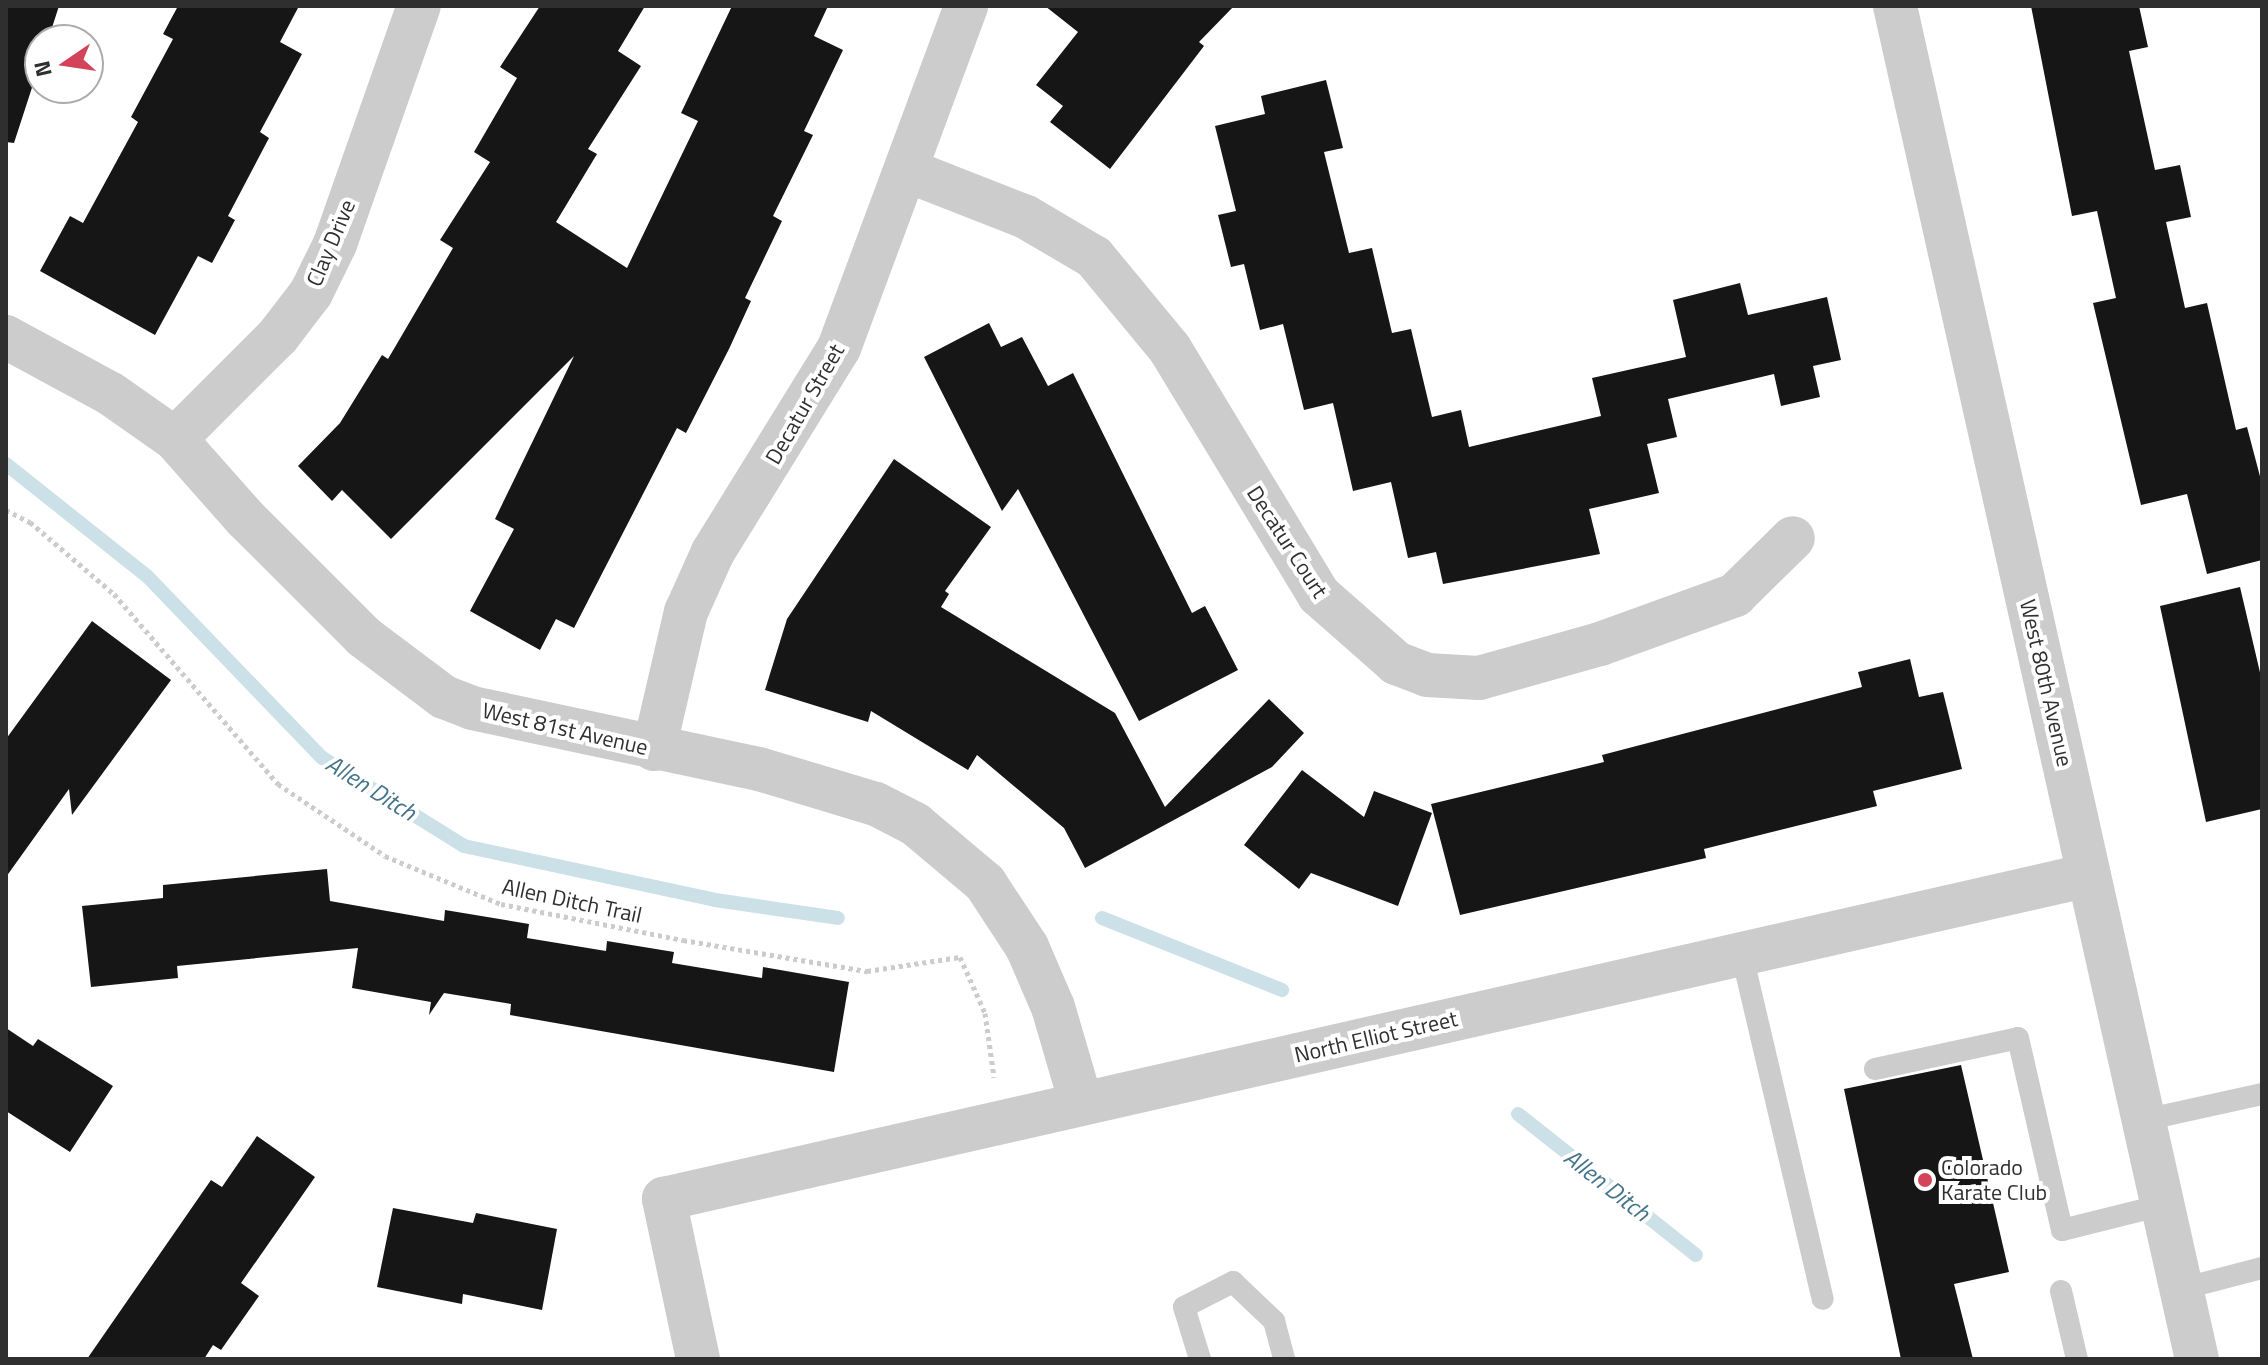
<!DOCTYPE html>
<style>
body{margin:0}
#map{position:relative;width:2268px;height:1365px;overflow:hidden;background:#fff;font-family:"Titillium Web",sans-serif}
div>[style]{position:absolute}
.stream>*{height:14px;margin:-7px;padding:0 7px;transform-origin:7px;border-radius:7px;background:#cce0e8}
.building>*{inset:0;background:#161616}
.path>*{height:5px;margin-top:-2.5px;transform-origin:0;background:repeating-linear-gradient(90deg,#ccc 0 4px,transparent 0 8px)}
.service>*{height:22px;margin:-11px;padding:0 11px;transform-origin:11px;border-radius:11px;background:#ccc}
.minor>*{height:44px;margin:-22px;padding:0 22px;transform-origin:22px;border-radius:22px;background:#ccc}
.tertiary>*{height:44px;margin:-22px;padding:0 22px;transform-origin:22px;border-radius:22px;background:#ccc}
.dots>*{width:22px;height:22px;translate:-50% -50%;box-sizing:border-box;border:4px solid #fff;border-radius:50%}
span{translate:-50% -50%;white-space:nowrap;text-align:center;line-height:1.15;-webkit-text-stroke:8px #fff;paint-order:stroke}
.street-label{font-size:22px;color:#2f2f2f}
.poi-label{font-size:22px;color:#2f2f2f}
.left{translate:0 -50%;text-align:left}
.water-label{font-size:24px;color:#457489;font-style:italic}
.frame{position:absolute;inset:0;border:8px solid #2f2f2f;pointer-events:none}
.north{position:absolute;left:24px;top:24px;width:80px;height:80px;box-sizing:border-box;background:#fff;border:2px solid #acacac;border-radius:50%;rotate:257deg;font-size:22px;font-weight:700;line-height:32px;text-align:center;color:#2f2f2f}
.north::after{content:'';display:block;margin:auto;width:28px;height:36px;background:#d3435a;clip-path:polygon(50% 0,100% 100%,50% 72%,0 100%)}
</style>
<div id="map">
<div class="stream">
<div style="left:6px;top:464px;width:180px;rotate:38.5deg"></div>
<div style="left:147px;top:576px;width:251px;rotate:46.1deg"></div>
<div style="left:321px;top:757px;width:168px;rotate:31.9deg"></div>
<div style="left:464px;top:846px;width:257px;rotate:12.1deg"></div>
<div style="left:715px;top:900px;width:124px;rotate:8.3deg"></div>
<div style="left:1102px;top:918px;width:194px;rotate:21.8deg"></div>
<div style="left:1518px;top:1114px;width:227px;rotate:38.4deg"></div>
</div>
<div class="building">
<div style="clip-path:polygon(6px 6px,59px 6px,48px 40px,40px 40px,40px 63px,14px 143px,6px 142px)"></div>
<div style="clip-path:polygon(178px 6px,299px 6px,280px 42px,302px 54px,260px 132px,269px 138px,228px 216px,235px 220px,212px 263px,198px 256px,155px 335px,40px 271px,70px 216px,83px 223px,138px 122px,131px 117px,173px 39px,163px 34px)"></div>
<div style="clip-path:polygon(540px 6px,645px 6px,618px 51px,641px 66px,588px 149px,597px 154px,556px 222px,627px 268px,698px 121px,681px 113px,732px 6px,828px 6px,814px 36px,843px 50px,804px 131px,813px 135px,773px 216px,782px 221px,745px 298px,751px 301px,729px 349px,686px 433px,677px 428px,574px 628px,556px 619px,540px 650px,470px 611px,514px 529px,495px 519px,574px 356px,391px 539px,342px 490px,332px 501px,298px 466px,340px 423px,382px 355px,388px 359px,453px 248px,440px 240px,490px 162px,474px 152px,517px 78px,500px 67px)"></div>
<div style="clip-path:polygon(1045px 6px,1234px 6px,1199px 42px,1204px 46px,1110px 169px,1050px 122px,1063px 106px,1036px 85px,1078px 32px)"></div>
<div style="clip-path:polygon(2031px 6px,2139px 6px,2148px 47px,2129px 51px,2155px 170px,2180px 165px,2191px 217px,2166px 222px,2185px 308px,2207px 303px,2236px 430px,2247px 427px,2262px 484px,2262px 560px,2207px 574px,2187px 494px,2141px 505px,2093px 303px,2116px 298px,2097px 211px,2072px 216px)"></div>
<div style="clip-path:polygon(1326px 80px,1343px 148px,1324px 152px,1349px 253px,1372px 248px,1392px 333px,1411px 329px,1432px 417px,1461px 410px,1469px 447px,1601px 416px,1592px 378px,1686px 357px,1673px 300px,1740px 283px,1748px 315px,1827px 297px,1841px 360px,1813px 366px,1820px 397px,1781px 406px,1774px 374px,1668px 399px,1677px 437px,1647px 444px,1659px 493px,1589px 509px,1600px 554px,1443px 584px,1436px 552px,1408px 558px,1391px 482px,1353px 491px,1333px 403px,1304px 410px,1283px 324px,1260px 330px,1244px 264px,1231px 267px,1218px 215px,1236px 211px,1215px 126px,1265px 114px,1261px 96px)"></div>
<div style="clip-path:polygon(989px 323px,1001px 347px,1022px 337px,1048px 386px,1073px 373px,1192px 613px,1205px 606px,1238px 670px,1139px 721px,1018px 489px,1002px 511px,924px 357px)"></div>
<div style="clip-path:polygon(894px 459px,991px 527px,945px 591px,949px 594px,941px 607px,1115px 713px,1165px 807px,1269px 699px,1304px 733px,1272px 767px,1085px 868px,1064px 828px,977px 755px,968px 770px,871px 711px,868px 722px,765px 690px,787px 619px)"></div>
<div style="clip-path:polygon(2240px 587px,2262px 681px,2262px 809px,2206px 822px,2160px 606px)"></div>
<div style="clip-path:polygon(92px 621px,171px 680px,72px 815px,69px 789px,6px 877px,6px 739px)"></div>
<div style="clip-path:polygon(1910px 659px,1919px 697px,1943px 692px,1962px 769px,1873px 791px,1877px 806px,1704px 849px,1706px 858px,1460px 915px,1431px 804px,1604px 762px,1602px 755px,1862px 687px,1858px 672px)"></div>
<div style="clip-path:polygon(1302px 770px,1364px 817px,1374px 791px,1432px 813px,1398px 906px,1311px 873px,1299px 889px,1244px 845px)"></div>
<div style="clip-path:polygon(327px 869px,330px 901px,444px 921px,445px 910px,529px 924px,527px 938px,606px 951px,607px 941px,674px 952px,672px 963px,762px 978px,763px 967px,849px 982px,834px 1072px,510px 1015px,511px 1004px,444px 993px,429px 1015px,431px 1002px,352px 988px,358px 948px,177px 966px,178px 978px,91px 987px,82px 906px,163px 898px,163px 885px)"></div>
<div style="clip-path:polygon(6px 1028px,33px 1046px,38px 1039px,113px 1086px,70px 1152px,6px 1111px)"></div>
<div style="clip-path:polygon(1961px 1065px,2009px 1272px,1954px 1284px,1973px 1359px,1901px 1359px,1844px 1089px)"></div>
<div style="clip-path:polygon(257px 1136px,315px 1177px,241px 1283px,259px 1296px,221px 1350px,213px 1345px,204px 1359px,87px 1359px,211px 1180px,222px 1187px)"></div>
<div style="clip-path:polygon(393px 1208px,473px 1223px,476px 1213px,557px 1229px,542px 1310px,463px 1294px,462px 1304px,377px 1287px)"></div>
</div>
<div class="path">
<div style="left:6px;top:510px;width:27px;rotate:27deg"></div>
<div style="left:30px;top:522px;width:111px;rotate:40.6deg"></div>
<div style="left:114px;top:594px;width:251px;rotate:49.2deg"></div>
<div style="left:278px;top:784px;width:129px;rotate:33.9deg"></div>
<div style="left:385px;top:856px;width:126px;rotate:22.5deg"></div>
<div style="left:501px;top:904px;width:186px;rotate:11.2deg"></div>
<div style="left:683px;top:940px;width:187px;rotate:9.6deg"></div>
<div style="left:867px;top:971px;width:94px;rotate:-8.6deg"></div>
<div style="left:960px;top:957px;width:61px;rotate:65.9deg"></div>
<div style="left:985px;top:1013px;width:65px;rotate:82deg"></div>
</div>
<div class="service">
<div style="left:1742px;top:955px;width:353px;rotate:76.8deg"></div>
<div style="left:1875px;top:1069px;width:146px;rotate:-12.2deg"></div>
<div style="left:2018px;top:1038px;width:197px;rotate:77.1deg"></div>
<div style="left:2062px;top:1230px;width:103px;rotate:-14deg"></div>
<div style="left:2144px;top:1120px;width:121px;rotate:-12.4deg"></div>
<div style="left:2181px;top:1289px;width:84px;rotate:-14.5deg"></div>
<div style="left:2061px;top:1291px;width:70px;rotate:76.8deg"></div>
<div style="left:1200px;top:1359px;width:54px;rotate:-107.1deg"></div>
<div style="left:1184px;top:1307px;width:55px;rotate:-27deg"></div>
<div style="left:1233px;top:1282px;width:57px;rotate:43.6deg"></div>
<div style="left:1274px;top:1321px;width:39px;rotate:75deg"></div>
</div>
<div class="minor">
<div style="left:906px;top:170px;width:129px;rotate:21.4deg"></div>
<div style="left:1026px;top:217px;width:79px;rotate:30.5deg"></div>
<div style="left:1094px;top:257px;width:119px;rotate:50.4deg"></div>
<div style="left:1170px;top:349px;width:288px;rotate:58.8deg"></div>
<div style="left:1319px;top:595px;width:103px;rotate:41.4deg"></div>
<div style="left:1396px;top:663px;width:33px;rotate:21deg"></div>
<div style="left:1427px;top:675px;width:52px;rotate:3.3deg"></div>
<div style="left:1479px;top:678px;width:126px;rotate:-15.7deg"></div>
<div style="left:1600px;top:644px;width:144px;rotate:-19.9deg"></div>
<div style="left:1735px;top:595px;width:81px;rotate:-44.5deg"></div>
<div style="left:6px;top:337px;width:119px;rotate:28.5deg"></div>
<div style="left:111px;top:394px;width:78px;rotate:35.1deg"></div>
<div style="left:175px;top:439px;width:106px;rotate:48.5deg"></div>
<div style="left:245px;top:518px;width:168px;rotate:45deg"></div>
<div style="left:364px;top:637px;width:100px;rotate:36.9deg"></div>
<div style="left:444px;top:697px;width:30px;rotate:21deg"></div>
<div style="left:472px;top:708px;width:293px;rotate:12deg"></div>
<div style="left:759px;top:769px;width:122px;rotate:16.7deg"></div>
<div style="left:876px;top:804px;width:44px;rotate:27.1deg"></div>
<div style="left:915px;top:824px;width:92px;rotate:40.1deg"></div>
<div style="left:985px;top:883px;width:77px;rotate:56.7deg"></div>
<div style="left:1027px;top:947px;width:65px;rotate:66.6deg"></div>
<div style="left:1053px;top:1007px;width:100px;rotate:73.7deg"></div>
<div style="left:175px;top:439px;width:146px;rotate:-45deg"></div>
<div style="left:278px;top:336px;width:54px;rotate:-52.5deg"></div>
<div style="left:311px;top:293px;width:55px;rotate:-63.9deg"></div>
<div style="left:335px;top:244px;width:252px;rotate:-70.6deg"></div>
<div style="left:654px;top:749px;width:141px;rotate:-76.9deg"></div>
<div style="left:686px;top:612px;width:66px;rotate:-65.8deg"></div>
<div style="left:713px;top:552px;width:240px;rotate:-58.3deg"></div>
<div style="left:839px;top:348px;width:365px;rotate:-69.6deg"></div>
<div style="left:698px;top:1359px;width:164px;rotate:-102deg"></div>
<div style="left:664px;top:1199px;width:1461px;rotate:-12.81deg"></div>
</div>
<div class="tertiary">
<div style="left:1895px;top:6px;width:1386px;rotate:77.42deg"></div>
</div>
<div class="dots">
<div style="left:1925px;top:1180px;background:#d3435a"></div>
</div>
<div class="street-label">
<span style="left:331px;top:243px;rotate:-67deg">Clay Drive</span>
<span style="left:805px;top:404px;rotate:-60deg">Decatur Street</span>
<span style="left:1287px;top:542px;rotate:57deg">Decatur Court</span>
<span style="left:2046px;top:683px;rotate:77deg">West 80th Avenue</span>
<span style="left:565px;top:729px;rotate:13deg">West 81st Avenue</span>
<span style="left:572px;top:901px;rotate:12deg">Allen Ditch Trail</span>
<span style="left:1376px;top:1037px;rotate:-13deg">North Elliot Street</span>
</div>
<div class="poi-label">
<span class="left" style="left:1941px;top:1180px">Colorado<br>Karate Club</span>
</div>
<div class="water-label">
<span style="left:371px;top:788px;rotate:32deg">Allen Ditch</span>
<span style="left:1607px;top:1185px;rotate:38deg">Allen Ditch</span>
</div>
<div class="frame"></div>
<div class="north">N</div>
</div>
